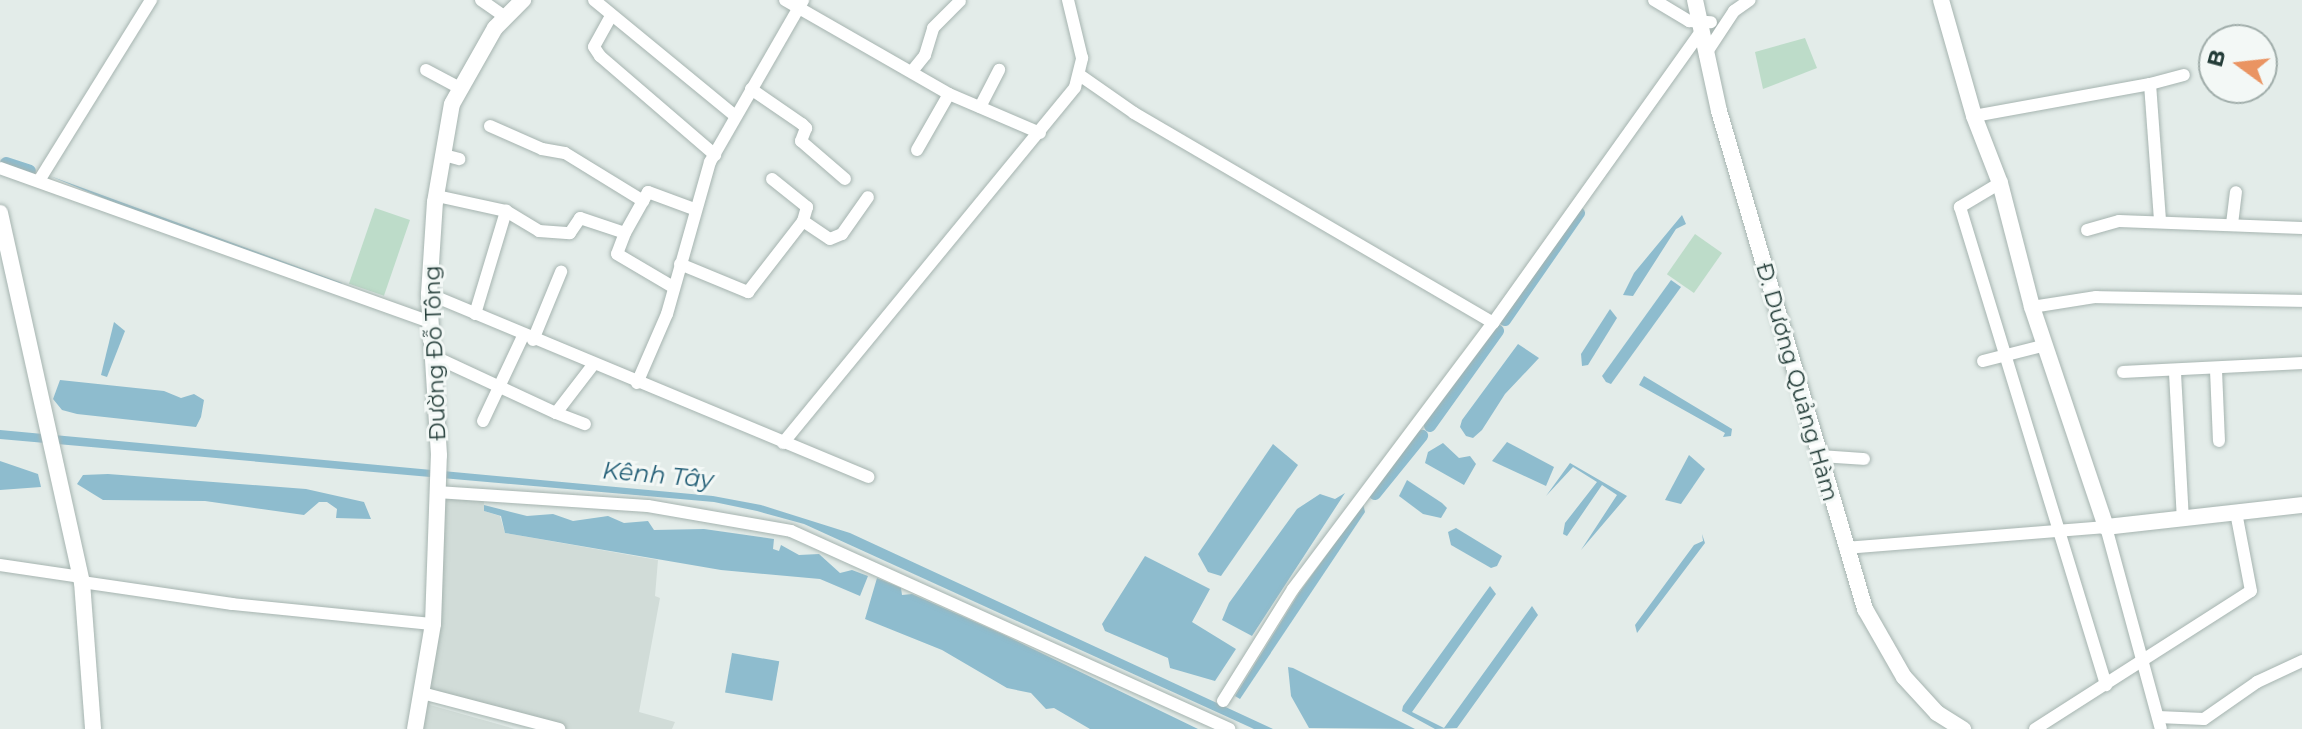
<!DOCTYPE html>
<meta charset="utf-8">
<style>
body{margin:0}
#map{position:relative;width:2302px;height:729px;overflow:hidden;background:#e3ece9;font-family:Montserrat,sans-serif}
div>[style]{position:absolute}
.built>*{inset:0;background:#d1dcd8}
.green>*{inset:0;background:#bddcc9;transform-origin:0 0}
.water>*{inset:0;background:#8ebcce;transform-origin:0 0}
.canal>*{height:12px;margin:-6px;padding:0 6px;transform-origin:6px;border-radius:6px;background:#8ebcce}
.roads{filter:drop-shadow(0 0 2px #a6b4b0) drop-shadow(0 0 2px #a6b4b0)}
.street>*{height:12px;margin:-6px;padding:0 6px;transform-origin:6px;border-radius:6px;background:#fff}
.secondary>*{height:16px;margin:-8px;padding:0 8px;transform-origin:8px;border-radius:8px;background:#fff}
span{translate:-50% -50%;white-space:nowrap;text-align:center;line-height:1.15;-webkit-text-stroke:6px #f3f8f6;paint-order:stroke}
.street-label{font-size:22px;color:#233c38}
.water-label{font-size:24px;color:#215d75;font-style:italic}
.north{position:absolute;left:2198px;top:24px;width:80px;height:80px;box-sizing:border-box;background:#f3f8f6;border:2px solid #a0adaa;border-radius:50%;rotate:285deg;font-size:22px;font-weight:700;line-height:32px;text-align:center;color:#233c38}
.north::after{content:'';display:block;margin:auto;width:28px;height:36px;background:#ea9462;clip-path:polygon(50% 0,100% 100%,50% 72%,0 100%)}
</style>
<div id="map">
<div class="built">
<div style="clip-path:polygon(437px 492px,484px 493px,484px 511px,500px 516px,505px 533px,658px 560px,655px 596px,660px 598px,639px 712px,675px 722px,672px 729px,546px 729px,423px 694px,430px 705px,515px 729px,415px 729px)"></div>
</div>
<div class="green">
<div style="clip-path:polygon(1805px 38px,1817px 68px,1763px 89px,1755px 52px)"></div>
<div style="left:375px;top:208px;width:37px;height:80px;rotate:19deg"></div>
<div style="left:1695px;top:234px;width:33px;height:49px;rotate:35deg"></div>
</div>
<div class="water">
<div style="clip-path:polygon(50px 176px,342px 283px,341px 284px,115px 203px)"></div>
<div style="clip-path:polygon(1682px 215px,1686px 224px,1676px 229px,1633px 296px,1623px 295px,1634px 273px)"></div>
<div style="clip-path:polygon(1671px 280px,1681px 287px,1611px 384px,1606px 382px,1602px 376px)"></div>
<div style="clip-path:polygon(1610px 309px,1617px 318px,1588px 365px,1582px 366px,1581px 354px)"></div>
<div style="clip-path:polygon(114px 322px,125px 331px,107px 377px,101px 375px)"></div>
<div style="clip-path:polygon(1518px 344px,1539px 358px,1505px 394px,1482px 430px,1473px 438px,1466px 436px,1460px 427px,1462px 420px)"></div>
<div style="clip-path:polygon(1644px 376px,1732px 429px,1731px 436px,1723px 437px,1725px 433px,1639px 385px)"></div>
<div style="clip-path:polygon(60px 380px,164px 391px,181px 398px,194px 394px,204px 400px,201px 417px,196px 427px,77px 414px,62px 410px,53px 399px)"></div>
<div style="clip-path:polygon(0 430px,713px 496px,761px 505px,850px 533px,1273px 729px,1254px 729px,804px 524px,757px 511px,714px 502px,0 439px)"></div>
<div style="clip-path:polygon(1507px 442px,1554px 467px,1546px 486px,1492px 461px)"></div>
<div style="clip-path:polygon(1443px 443px,1459px 458px,1470px 456px,1476px 464px,1464px 485px,1425px 463px,1428px 452px)"></div>
<div style="clip-path:polygon(1273px 444px,1298px 465px,1221px 576px,1208px 572px,1198px 554px)"></div>
<div style="clip-path:polygon(1689px 455px,1705px 469px,1681px 504px,1665px 500px)"></div>
<div style="clip-path:polygon(0 461px,38px 474px,41px 487px,0 490px)"></div>
<div style="clip-path:polygon(1570px 463px,1627px 496px,1581px 550px,1617px 495px,1602px 485px,1567px 536px,1563px 534px,1565px 523px,1597px 482px,1573px 467px,1546px 496px)"></div>
<div style="clip-path:polygon(108px 474px,306px 489px,364px 502px,371px 519px,336px 518px,337px 509px,327px 502px,319px 502px,304px 515px,205px 501px,103px 500px,77px 484px,83px 475px)"></div>
<div style="clip-path:polygon(1407px 480px,1442px 503px,1447px 508px,1441px 518px,1423px 514px,1399px 496px)"></div>
<div style="clip-path:polygon(1345px 493px,1252px 636px,1222px 620px,1229px 603px,1297px 509px,1320px 494px,1335px 499px)"></div>
<div style="clip-path:polygon(1363px 504px,1365px 512px,1240px 699px,1235px 696px,1299px 593px)"></div>
<div style="clip-path:polygon(484px 505px,527px 516px,553px 514px,573px 521px,608px 516px,624px 523px,648px 521px,654px 530px,704px 529px,774px 539px,773px 549px,779px 551px,781px 545px,799px 555px,819px 554px,840px 573px,852px 570px,868px 576px,860px 596px,820px 579px,721px 570px,505px 533px,501px 516px,484px 511px)"></div>
<div style="clip-path:polygon(1456px 528px,1502px 556px,1497px 566px,1491px 568px,1451px 545px,1448px 532px)"></div>
<div style="clip-path:polygon(1702px 534px,1705px 543px,1637px 633px,1635px 625px,1694px 545px,1703px 541px)"></div>
<div style="clip-path:polygon(1145px 556px,1210px 589px,1192px 622px,1236px 649px,1215px 681px,1170px 668px,1168px 658px,1105px 631px,1102px 624px)"></div>
<div style="clip-path:polygon(877px 578px,901px 588px,902px 595px,912px 594px,1002px 634px,1198px 729px,1090px 729px,1054px 708px,1046px 709px,1031px 693px,1007px 688px,942px 650px,865px 619px)"></div>
<div style="clip-path:polygon(1490px 586px,1496px 594px,1412px 712px,1444px 728px,1532px 606px,1538px 615px,1457px 728px,1435px 729px,1402px 711px,1403px 706px)"></div>
<div style="left:732px;top:653px;width:48px;height:40px;rotate:10deg"></div>
<div style="clip-path:polygon(1288px 667px,1293px 668px,1415px 729px,1309px 728px,1291px 696px)"></div>
</div>
<div class="canal">
<div style="left:6px;top:163px;width:25px;rotate:18deg"></div>
<div style="left:1505px;top:320px;width:130px;rotate:-55.3deg"></div>
<div style="left:1430px;top:426px;width:117px;rotate:-54.4deg"></div>
<div style="left:1375px;top:494px;width:75px;rotate:-51deg"></div>
</div>
<div class="roads">
<div class="street">
<div style="left:481px;top:0;width:29px;rotate:35deg"></div>
<div style="left:594px;top:0;width:183px;rotate:39.4deg"></div>
<div style="left:785px;top:0;width:189px;rotate:29.8deg"></div>
<div style="left:949px;top:94px;width:99px;rotate:23.2deg"></div>
<div style="left:1654px;top:0;width:41px;rotate:31deg"></div>
<div style="left:1689px;top:21px;width:22px;rotate:3deg"></div>
<div style="left:611px;top:16px;width:35px;rotate:119deg"></div>
<div style="left:594px;top:47px;width:11px;rotate:56deg"></div>
<div style="left:600px;top:56px;width:152px;rotate:40.7deg"></div>
<div style="left:1705px;top:55px;width:53px;rotate:-56.6deg"></div>
<div style="left:1734px;top:11px;width:19px;rotate:-35deg"></div>
<div style="left:426px;top:70px;width:38px;rotate:28deg"></div>
<div style="left:913px;top:70px;width:19px;rotate:-51deg"></div>
<div style="left:925px;top:55px;width:28px;rotate:-73deg"></div>
<div style="left:933px;top:28px;width:38px;rotate:-45deg"></div>
<div style="left:1081px;top:76px;width:65px;rotate:34.9deg"></div>
<div style="left:1134px;top:113px;width:416px;rotate:30.3deg"></div>
<div style="left:2150px;top:84px;width:35px;rotate:-15deg"></div>
<div style="left:751px;top:89px;width:62px;rotate:34.5deg"></div>
<div style="left:802px;top:124px;width:6px;rotate:45deg"></div>
<div style="left:806px;top:128px;width:14px;rotate:111deg"></div>
<div style="left:801px;top:141px;width:58px;rotate:40.8deg"></div>
<div style="left:980px;top:107px;width:42px;rotate:-62.8deg"></div>
<div style="left:1974px;top:116px;width:179px;rotate:-10.3deg"></div>
<div style="left:2150px;top:84px;width:137px;rotate:85.8deg"></div>
<div style="left:490px;top:126px;width:57px;rotate:23.9deg"></div>
<div style="left:542px;top:149px;width:23px;rotate:10deg"></div>
<div style="left:565px;top:153px;width:92px;rotate:31.6deg"></div>
<div style="left:917px;top:150px;width:64px;rotate:-60.3deg"></div>
<div style="left:444px;top:155px;width:16px;rotate:15deg"></div>
<div style="left:0;top:168px;width:456px;rotate:19.7deg"></div>
<div style="left:40px;top:179px;width:211px;rotate:-58.2deg"></div>
<div style="left:772px;top:179px;width:45px;rotate:38.7deg"></div>
<div style="left:807px;top:207px;width:15px;rotate:106deg"></div>
<div style="left:2000px;top:183px;width:47px;rotate:149deg"></div>
<div style="left:1960px;top:207px;width:500px;rotate:73deg"></div>
<div style="left:437px;top:196px;width:71px;rotate:12.3deg"></div>
<div style="left:506px;top:211px;width:39px;rotate:31deg"></div>
<div style="left:539px;top:231px;width:31px;rotate:4deg"></div>
<div style="left:570px;top:233px;width:18px;rotate:-56deg"></div>
<div style="left:580px;top:218px;width:47px;rotate:18.4deg"></div>
<div style="left:625px;top:233px;width:47px;rotate:-60.7deg"></div>
<div style="left:648px;top:192px;width:49px;rotate:20.3deg"></div>
<div style="left:2232px;top:224px;width:32px;rotate:-83deg"></div>
<div style="left:2087px;top:230px;width:33px;rotate:-16deg"></div>
<div style="left:2119px;top:221px;width:183px;rotate:2.2deg"></div>
<div style="left:625px;top:233px;width:22px;rotate:111deg"></div>
<div style="left:617px;top:254px;width:65px;rotate:30.5deg"></div>
<div style="left:680px;top:264px;width:74px;rotate:22.4deg"></div>
<div style="left:748px;top:292px;width:90px;rotate:-52.2deg"></div>
<div style="left:803px;top:221px;width:32px;rotate:34deg"></div>
<div style="left:830px;top:239px;width:13px;rotate:-23deg"></div>
<div style="left:842px;top:234px;width:45px;rotate:-54.9deg"></div>
<div style="left:429px;top:294px;width:476px;rotate:22.6deg"></div>
<div style="left:2032px;top:307px;width:65px;rotate:-8.9deg"></div>
<div style="left:2096px;top:297px;width:206px;rotate:1.1deg"></div>
<div style="left:475px;top:314px;width:108px;rotate:-73.2deg"></div>
<div style="left:533px;top:340px;width:74px;rotate:-67.6deg"></div>
<div style="left:431px;top:355px;width:138px;rotate:24.9deg"></div>
<div style="left:556px;top:413px;width:61px;rotate:-52.4deg"></div>
<div style="left:1983px;top:361px;width:65px;rotate:-14.3deg"></div>
<div style="left:2216px;top:370px;width:71px;rotate:87.6deg"></div>
<div style="left:2123px;top:372px;width:179px;rotate:-2.9deg"></div>
<div style="left:2175px;top:373px;width:146px;rotate:86.9deg"></div>
<div style="left:637px;top:383px;width:75px;rotate:-66.5deg"></div>
<div style="left:667px;top:314px;width:158px;rotate:-74.2deg"></div>
<div style="left:710px;top:162px;width:187px;rotate:-60.1deg"></div>
<div style="left:556px;top:413px;width:31px;rotate:21deg"></div>
<div style="left:483px;top:421px;width:94px;rotate:-64.8deg"></div>
<div style="left:783px;top:443px;width:460px;rotate:-50.6deg"></div>
<div style="left:1075px;top:87px;width:30px;rotate:-76deg"></div>
<div style="left:1082px;top:58px;width:60px;rotate:-103.6deg"></div>
<div style="left:1819px;top:456px;width:45px;rotate:3.8deg"></div>
<div style="left:437px;top:492px;width:211px;rotate:3.8deg"></div>
<div style="left:648px;top:506px;width:145px;rotate:9.9deg"></div>
<div style="left:791px;top:531px;width:481px;rotate:24.3deg"></div>
<div style="left:1845px;top:548px;width:262px;rotate:-4.6deg"></div>
<div style="left:2106px;top:527px;width:209px;rotate:74.8deg"></div>
<div style="left:0;top:565px;width:82px;rotate:8.4deg"></div>
<div style="left:82px;top:582px;width:152px;rotate:8.3deg"></div>
<div style="left:232px;top:604px;width:202px;rotate:5.7deg"></div>
<div style="left:422px;top:693px;width:142px;rotate:14.7deg"></div>
<div style="left:1223px;top:701px;width:132px;rotate:-58deg"></div>
<div style="left:1293px;top:589px;width:333px;rotate:-53.1deg"></div>
<div style="left:1493px;top:323px;width:356px;rotate:-54.5deg"></div>
<div style="left:2158px;top:717px;width:46px;rotate:2.5deg"></div>
<div style="left:2204px;top:719px;width:65px;rotate:-34.9deg"></div>
<div style="left:2257px;top:682px;width:50px;rotate:-25deg"></div>
<div style="left:2035px;top:729px;width:256px;rotate:-32.6deg"></div>
<div style="left:2251px;top:591px;width:80px;rotate:-100.8deg"></div>
</div>
<div class="secondary">
<div style="left:1695px;top:0;width:114px;rotate:77.8deg"></div>
<div style="left:1719px;top:111px;width:519px;rotate:73.66deg"></div>
<div style="left:1865px;top:609px;width:78px;rotate:60.2deg"></div>
<div style="left:1904px;top:677px;width:49px;rotate:47.5deg"></div>
<div style="left:1937px;top:713px;width:31px;rotate:32deg"></div>
<div style="left:1941px;top:0;width:121px;rotate:74.1deg"></div>
<div style="left:1974px;top:116px;width:72px;rotate:68.8deg"></div>
<div style="left:2000px;top:183px;width:128px;rotate:75.5deg"></div>
<div style="left:2032px;top:307px;width:232px;rotate:71.4deg"></div>
<div style="left:2106px;top:527px;width:197px;rotate:-6.4deg"></div>
<div style="left:0;top:213px;width:378px;rotate:77.5deg"></div>
<div style="left:82px;top:582px;width:147px;rotate:85.7deg"></div>
<div style="left:415px;top:729px;width:107px;rotate:-80.3deg"></div>
<div style="left:433px;top:624px;width:169px;rotate:-88deg"></div>
<div style="left:439px;top:455px;width:161px;rotate:-93.6deg"></div>
<div style="left:429px;top:294px;width:92px;rotate:-86.3deg"></div>
<div style="left:435px;top:202px;width:99px;rotate:-80.2deg"></div>
<div style="left:452px;top:104px;width:87px;rotate:-60.5deg"></div>
<div style="left:495px;top:28px;width:40px;rotate:-45deg"></div>
</div>
</div>
<div class="street-label">
<span style="left:435px;top:353px;rotate:-92deg">Đường Đỗ Tông</span>
<span style="left:1797px;top:382px;rotate:74deg">Đ. Dương Quảng Hàm</span>
</div>
<div class="water-label">
<span style="left:658px;top:475px;rotate:5deg">Kênh Tây</span>
</div>
<div class="north">B</div>
</div>
